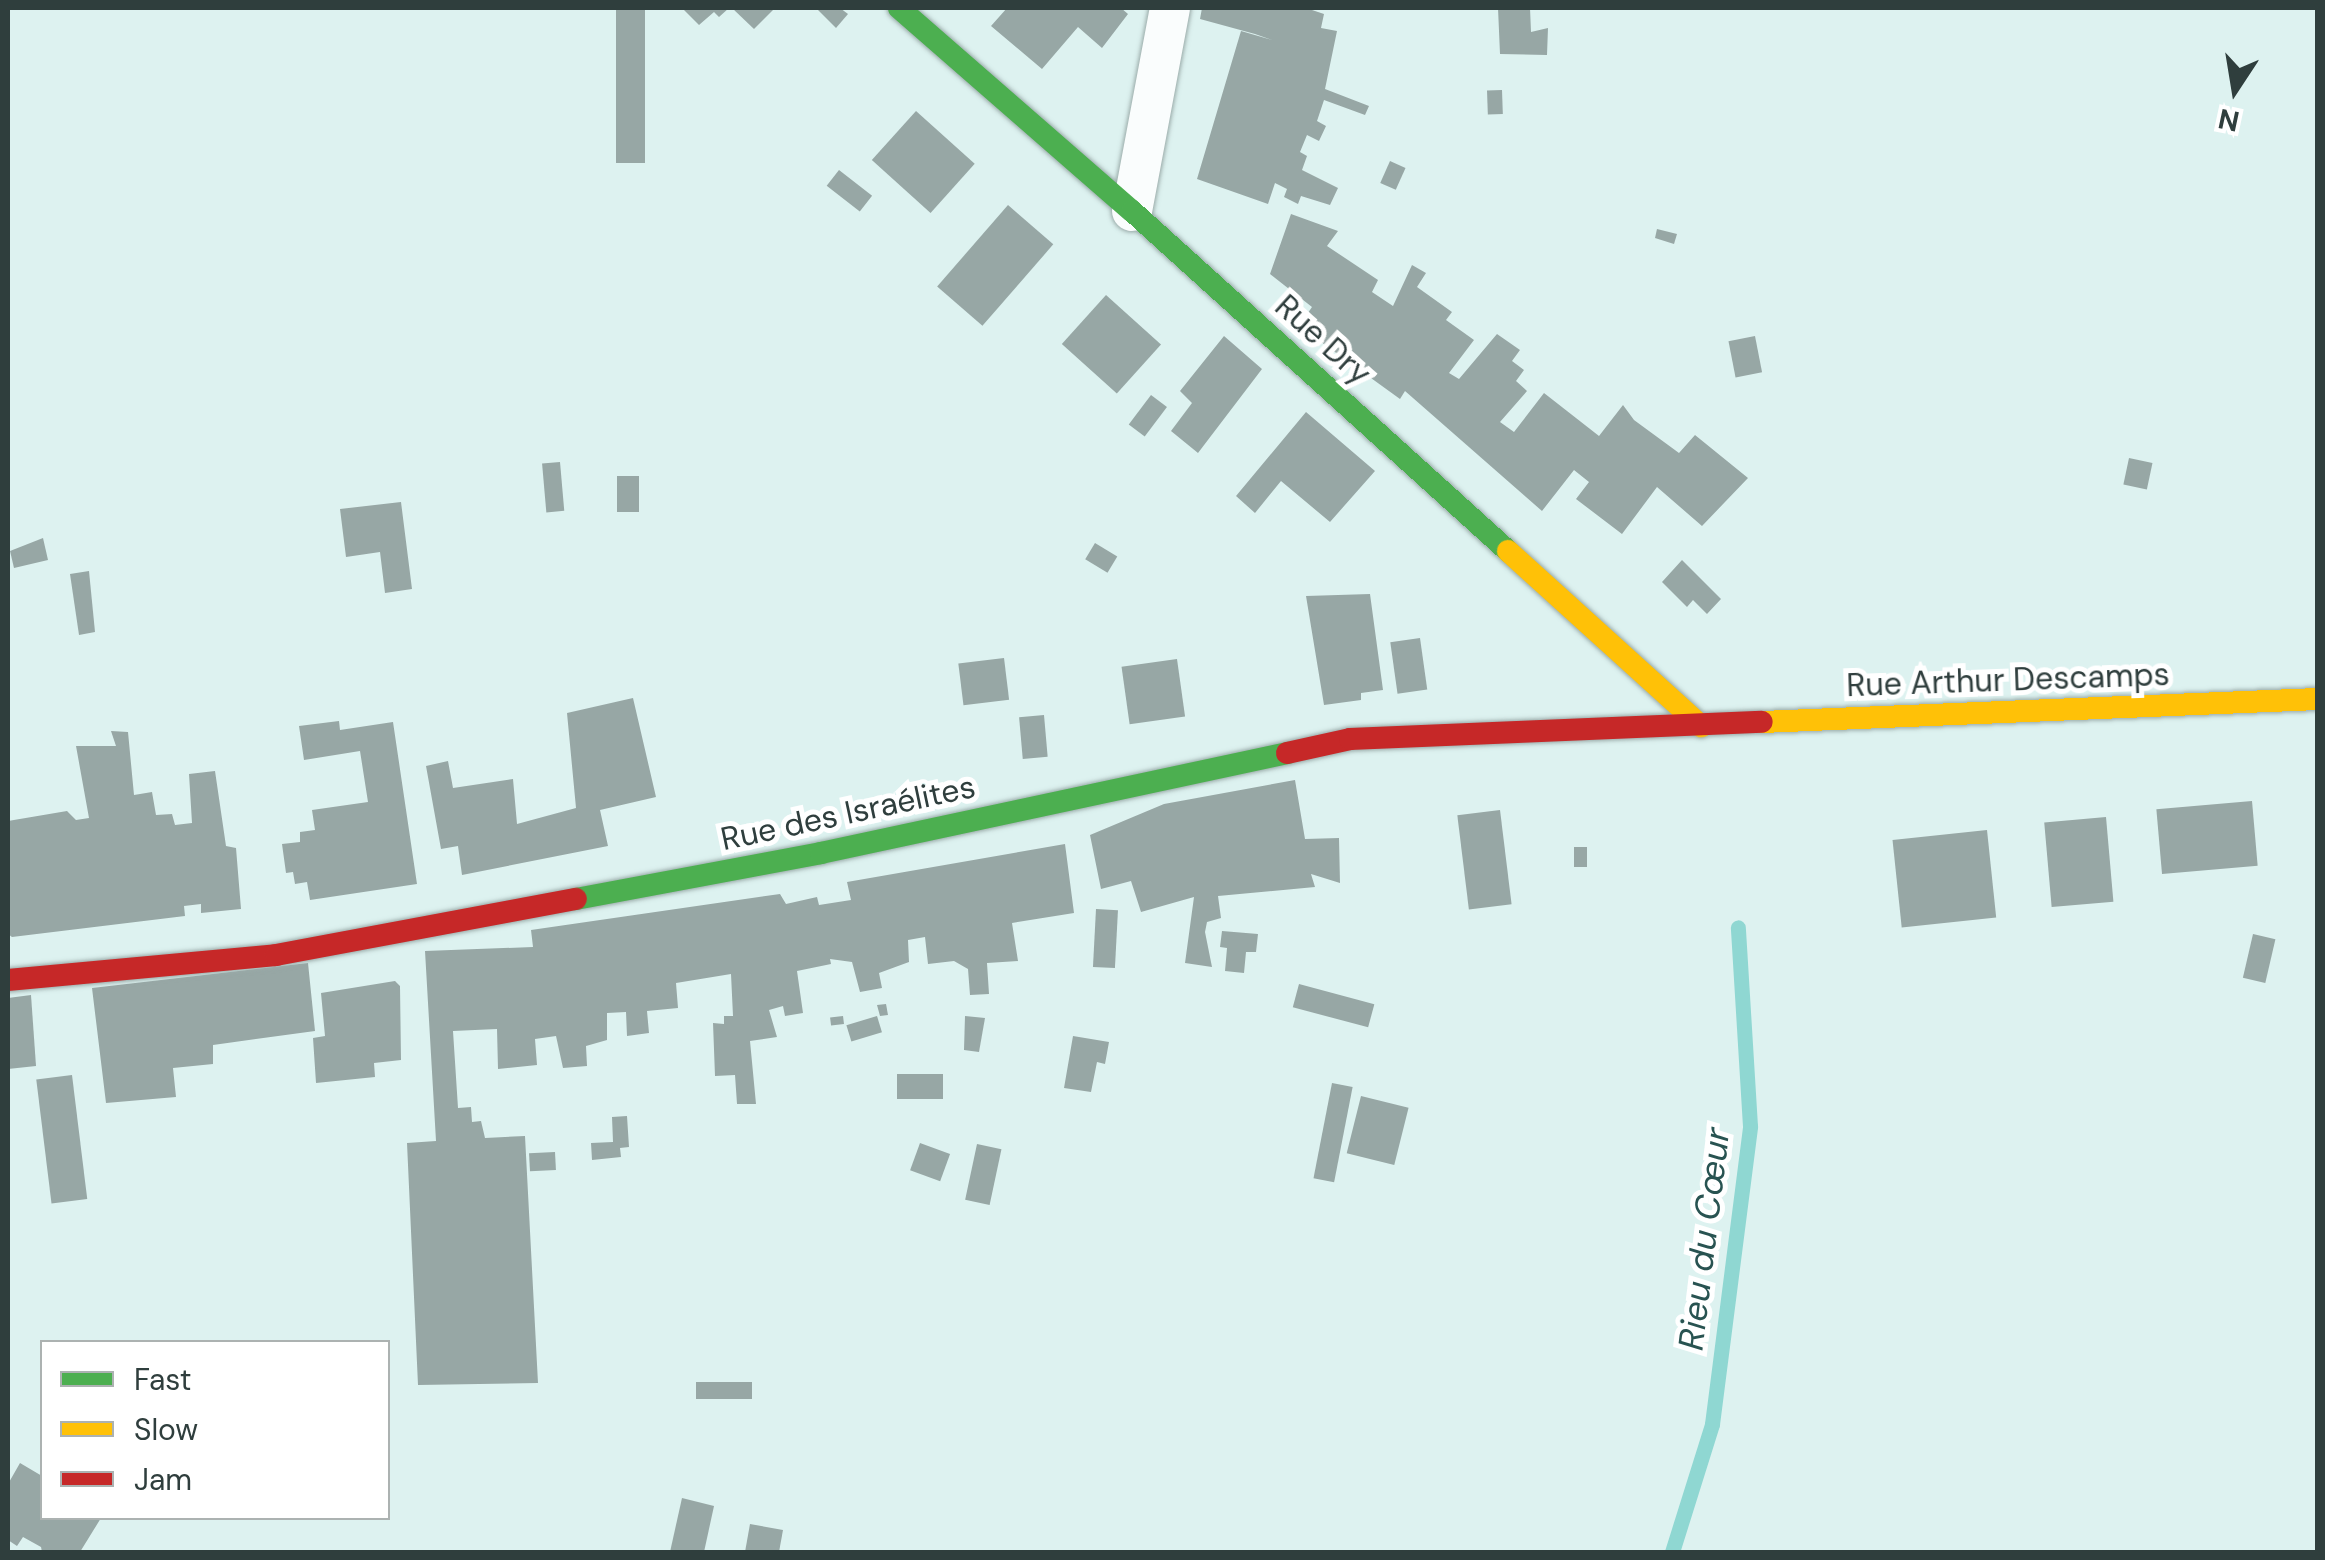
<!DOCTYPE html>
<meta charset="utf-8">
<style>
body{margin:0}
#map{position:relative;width:2325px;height:1560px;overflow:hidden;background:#ddf2f0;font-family:"DM Sans",sans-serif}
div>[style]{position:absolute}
.stream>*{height:15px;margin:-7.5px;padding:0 7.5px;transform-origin:7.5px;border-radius:7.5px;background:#8fd7d2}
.building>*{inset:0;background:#97a7a5;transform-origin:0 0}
.roads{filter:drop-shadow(0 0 2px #9bacaa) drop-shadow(0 0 2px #9bacaa)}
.street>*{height:40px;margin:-20px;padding:0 20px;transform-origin:20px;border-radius:20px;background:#fafdfd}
.fast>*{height:22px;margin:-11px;padding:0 11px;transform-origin:11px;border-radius:11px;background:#4caf50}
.slow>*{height:22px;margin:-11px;padding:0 11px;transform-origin:11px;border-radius:11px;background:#ffc107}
.jam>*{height:22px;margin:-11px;padding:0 11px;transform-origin:11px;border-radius:11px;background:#c62828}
span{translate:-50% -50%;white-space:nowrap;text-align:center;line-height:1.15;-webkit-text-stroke:10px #fff;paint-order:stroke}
.street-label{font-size:32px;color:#2f3e3d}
.water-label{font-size:35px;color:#285351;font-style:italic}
.frame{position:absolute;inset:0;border:10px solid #2f3e3d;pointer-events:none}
.legend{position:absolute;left:40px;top:1340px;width:350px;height:180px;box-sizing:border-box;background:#fff;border:2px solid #acb2b1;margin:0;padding:12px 18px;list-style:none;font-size:30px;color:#2f3e3d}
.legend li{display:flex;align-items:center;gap:20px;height:50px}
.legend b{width:50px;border:2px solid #acb2b1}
.north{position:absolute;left:2185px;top:40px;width:100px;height:100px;-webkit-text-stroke:8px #fff;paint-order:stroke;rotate:192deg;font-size:28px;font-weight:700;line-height:40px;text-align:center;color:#2f3e3d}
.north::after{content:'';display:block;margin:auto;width:35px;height:45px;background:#2f3e3d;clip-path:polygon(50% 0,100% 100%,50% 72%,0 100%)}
</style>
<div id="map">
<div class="stream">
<div style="left:1672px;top:1552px;width:134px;rotate:-72.6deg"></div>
<div style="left:1712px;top:1424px;width:300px;rotate:-82.7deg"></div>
<div style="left:1750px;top:1126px;width:199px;rotate:-93.5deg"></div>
</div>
<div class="building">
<div style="left:616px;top:8px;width:29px;height:155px"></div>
<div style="clip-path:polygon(682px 8px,729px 8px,719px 17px,714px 12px,699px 25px)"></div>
<div style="clip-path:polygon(732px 8px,775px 8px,754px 29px)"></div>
<div style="clip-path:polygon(816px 8px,840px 8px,848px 14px,836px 28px)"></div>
<div style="clip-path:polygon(1007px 8px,1121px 8px,1128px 14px,1102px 48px,1078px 27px,1042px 69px,991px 26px)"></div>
<div style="clip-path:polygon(1202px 8px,1306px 8px,1324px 14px,1321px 28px,1337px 31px,1325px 89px,1369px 106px,1365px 115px,1324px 100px,1317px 121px,1326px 126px,1319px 141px,1307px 135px,1300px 152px,1307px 156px,1302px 170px,1338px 188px,1330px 205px,1301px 196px,1298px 204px,1284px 197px,1287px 189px,1275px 183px,1268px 204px,1197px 179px,1241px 31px,1272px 40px,1255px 34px,1200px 19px)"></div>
<div style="clip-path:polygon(1498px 8px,1530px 8px,1531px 32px,1548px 28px,1547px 55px,1500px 54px)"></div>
<div style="left:1502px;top:90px;width:24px;height:15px;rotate:88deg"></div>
<div style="left:916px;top:111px;width:79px;height:66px;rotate:42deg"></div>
<div style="left:1390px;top:161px;width:17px;height:24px;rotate:24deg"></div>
<div style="left:839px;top:170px;width:42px;height:20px;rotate:38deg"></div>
<div style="left:1008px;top:205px;width:60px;height:108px;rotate:41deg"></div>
<div style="clip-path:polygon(1291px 214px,1338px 231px,1327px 246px,1378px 280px,1372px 292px,1393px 306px,1412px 265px,1426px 273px,1417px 287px,1452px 312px,1446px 320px,1474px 340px,1449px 373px,1459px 379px,1497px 334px,1520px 350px,1512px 361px,1524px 370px,1516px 381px,1527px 391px,1500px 422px,1514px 432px,1544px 393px,1599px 436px,1623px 405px,1634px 420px,1679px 453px,1695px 435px,1748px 478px,1702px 526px,1657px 487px,1622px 534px,1576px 499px,1589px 482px,1574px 470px,1542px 511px,1405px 391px,1400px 399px,1299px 326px,1312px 307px,1270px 274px)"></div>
<div style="clip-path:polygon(1657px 229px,1677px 234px,1674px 244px,1655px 238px)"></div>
<div style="left:1106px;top:295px;width:74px;height:66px;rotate:42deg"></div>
<div style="clip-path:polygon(1224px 336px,1262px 369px,1198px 453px,1171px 431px,1192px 403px,1180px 391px)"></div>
<div style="left:1755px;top:336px;width:37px;height:27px;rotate:79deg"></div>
<div style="left:1151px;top:395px;width:20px;height:37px;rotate:37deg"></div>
<div style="clip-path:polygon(1306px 412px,1375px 471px,1330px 522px,1281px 481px,1255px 513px,1236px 496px)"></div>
<div style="left:2129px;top:458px;width:24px;height:27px;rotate:12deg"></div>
<div style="left:560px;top:462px;width:49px;height:18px;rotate:85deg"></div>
<div style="left:639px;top:476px;width:36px;height:22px;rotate:90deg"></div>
<div style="clip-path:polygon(401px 502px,412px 589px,385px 593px,380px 552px,346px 557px,340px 509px)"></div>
<div style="clip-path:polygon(43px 538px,48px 560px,14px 568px,10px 551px)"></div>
<div style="left:1095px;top:543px;width:26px;height:19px;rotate:31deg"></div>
<div style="clip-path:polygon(1682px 560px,1721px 599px,1707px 614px,1693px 600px,1687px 607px,1662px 582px)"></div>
<div style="clip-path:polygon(89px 571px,95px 632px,79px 635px,70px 574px)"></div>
<div style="clip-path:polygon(1370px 594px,1383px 690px,1361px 693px,1361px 700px,1324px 705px,1306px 596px)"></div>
<div style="left:1420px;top:638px;width:52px;height:30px;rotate:82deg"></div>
<div style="left:1004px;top:658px;width:42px;height:46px;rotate:83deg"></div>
<div style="left:1177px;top:659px;width:58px;height:56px;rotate:82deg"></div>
<div style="clip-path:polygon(633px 698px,656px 797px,600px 810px,608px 846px,462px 875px,458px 846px,441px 849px,426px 766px,448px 761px,453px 788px,513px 779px,517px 824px,576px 808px,567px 713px)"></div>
<div style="left:1044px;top:715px;width:42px;height:25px;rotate:85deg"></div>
<div style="clip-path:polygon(339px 721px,340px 730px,393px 722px,417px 884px,310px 900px,307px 882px,295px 884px,293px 872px,286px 873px,282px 844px,300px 842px,300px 832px,315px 830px,312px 810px,368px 802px,360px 751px,304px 760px,299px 726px)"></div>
<div style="clip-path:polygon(111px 731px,128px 732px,134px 795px,152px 792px,156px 815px,172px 814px,175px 825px,192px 823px,189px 774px,215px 771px,226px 846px,236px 848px,241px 909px,201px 913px,201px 904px,184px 906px,185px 916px,12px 937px,8px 934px,8px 821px,67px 811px,76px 820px,89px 818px,76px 746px,116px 746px)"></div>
<div style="clip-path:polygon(1295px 780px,1305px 839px,1339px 838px,1340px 883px,1311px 874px,1315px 887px,1218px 896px,1221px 918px,1207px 922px,1205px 932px,1212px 967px,1185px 963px,1194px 897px,1141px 912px,1131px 881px,1101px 889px,1090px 835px,1164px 804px)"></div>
<div style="left:2252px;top:801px;width:65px;height:96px;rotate:85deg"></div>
<div style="left:1500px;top:810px;width:95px;height:43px;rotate:83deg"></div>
<div style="left:2106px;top:817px;width:85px;height:62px;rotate:85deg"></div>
<div style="left:1987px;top:830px;width:88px;height:95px;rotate:84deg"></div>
<div style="clip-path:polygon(1065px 844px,1074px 913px,1012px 923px,1018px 961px,987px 963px,989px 994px,970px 995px,968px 969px,954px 961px,928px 964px,925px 937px,908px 940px,909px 962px,879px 973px,882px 988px,860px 992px,852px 962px,830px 959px,831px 964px,797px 971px,803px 1013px,785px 1016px,783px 1006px,769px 1010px,777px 1037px,750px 1041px,756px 1104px,737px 1104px,735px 1075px,715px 1076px,713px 1023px,724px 1024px,724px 1016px,733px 1016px,731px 974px,676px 983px,678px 1008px,647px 1011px,649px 1033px,627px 1036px,626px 1012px,607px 1013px,607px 1040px,586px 1046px,587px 1066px,563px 1068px,556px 1036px,535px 1039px,537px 1065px,498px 1069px,497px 1029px,453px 1031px,458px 1108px,471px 1107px,472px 1122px,481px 1121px,485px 1138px,525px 1136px,538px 1383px,418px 1385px,407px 1143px,436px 1141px,425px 951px,533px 947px,531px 930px,780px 894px,786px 904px,817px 897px,819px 905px,851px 900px,847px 882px)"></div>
<div style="left:1587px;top:847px;width:20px;height:13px;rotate:90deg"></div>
<div style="left:1096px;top:909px;width:22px;height:58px;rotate:3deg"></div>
<div style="clip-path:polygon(1222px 931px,1258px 934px,1256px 952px,1246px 952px,1244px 973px,1225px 971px,1227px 948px,1220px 947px)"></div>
<div style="left:2253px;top:934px;width:23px;height:45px;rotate:13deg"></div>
<div style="clip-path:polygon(308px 963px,315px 1031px,213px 1045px,213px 1064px,173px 1068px,176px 1097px,106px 1103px,92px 988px)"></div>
<div style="clip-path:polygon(395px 981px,400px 986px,401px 1060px,374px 1063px,375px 1077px,316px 1083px,313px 1038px,325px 1036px,321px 993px)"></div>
<div style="left:1299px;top:984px;width:78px;height:24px;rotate:15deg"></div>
<div style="clip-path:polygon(31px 995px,36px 1066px,8px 1069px,8px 998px)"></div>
<div style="clip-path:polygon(886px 1004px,888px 1015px,880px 1016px,877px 1005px)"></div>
<div style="left:843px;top:1016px;width:8px;height:13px;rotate:83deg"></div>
<div style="left:877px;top:1016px;width:17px;height:32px;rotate:73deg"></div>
<div style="clip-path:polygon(965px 1016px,985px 1018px,979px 1052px,964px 1050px)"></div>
<div style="clip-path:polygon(1073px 1036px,1109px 1042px,1105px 1064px,1097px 1062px,1091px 1092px,1064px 1088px)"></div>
<div style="left:897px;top:1074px;width:46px;height:25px"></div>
<div style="left:72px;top:1075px;width:125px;height:36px;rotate:83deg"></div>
<div style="left:1332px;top:1083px;width:21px;height:97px;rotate:11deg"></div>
<div style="left:1361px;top:1096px;width:49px;height:59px;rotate:14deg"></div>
<div style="clip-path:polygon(627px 1116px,629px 1147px,620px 1148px,621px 1157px,592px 1160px,591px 1143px,613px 1142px,612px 1117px)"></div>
<div style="left:920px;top:1143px;width:32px;height:29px;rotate:20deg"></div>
<div style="left:977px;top:1144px;width:25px;height:57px;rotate:12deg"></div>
<div style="left:555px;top:1152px;width:18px;height:26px;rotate:87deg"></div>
<div style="left:696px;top:1382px;width:56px;height:17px"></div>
<div style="clip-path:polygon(20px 1463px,42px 1476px,42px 1518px,101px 1518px,80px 1552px,42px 1552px,41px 1547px,23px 1537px,17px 1546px,8px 1540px,8px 1484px)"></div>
<div style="clip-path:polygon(682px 1498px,714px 1506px,704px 1552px,670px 1552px)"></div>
<div style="clip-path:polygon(750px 1524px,783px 1530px,779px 1552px,745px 1552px)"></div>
</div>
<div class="roads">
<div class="street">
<div style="left:1132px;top:211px;width:207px;rotate:-79.4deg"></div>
</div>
<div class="fast">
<div style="left:899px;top:8px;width:309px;rotate:41.1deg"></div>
<div style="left:1132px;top:211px;width:507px;rotate:42.12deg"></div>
<div style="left:576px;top:899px;width:249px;rotate:-10.6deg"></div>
<div style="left:821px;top:853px;width:477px;rotate:-12.1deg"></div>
</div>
<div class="slow">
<div style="left:1508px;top:551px;width:261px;rotate:42.2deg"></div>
<div style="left:1762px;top:722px;width:556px;rotate:-2.37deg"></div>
</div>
<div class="jam">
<div style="left:1287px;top:753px;width:65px;rotate:-12.5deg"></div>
<div style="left:1350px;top:739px;width:412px;rotate:-2.4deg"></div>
<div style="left:8px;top:980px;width:269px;rotate:-5.3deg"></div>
<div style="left:276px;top:955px;width:305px;rotate:-10.6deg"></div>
</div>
</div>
<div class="street-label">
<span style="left:1323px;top:340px;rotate:42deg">Rue Dry</span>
<span style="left:2008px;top:680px;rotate:-2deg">Rue Arthur Descamps</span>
<span style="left:848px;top:813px;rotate:-12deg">Rue des Israélites</span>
</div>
<div class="water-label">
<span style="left:1704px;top:1239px;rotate:-83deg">Rieu du Cœur</span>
</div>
<div class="frame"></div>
<ul class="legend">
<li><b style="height:12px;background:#4caf50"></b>Fast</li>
<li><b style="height:12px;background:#ffc107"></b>Slow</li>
<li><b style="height:12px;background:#c62828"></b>Jam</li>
</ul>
<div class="north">N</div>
</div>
